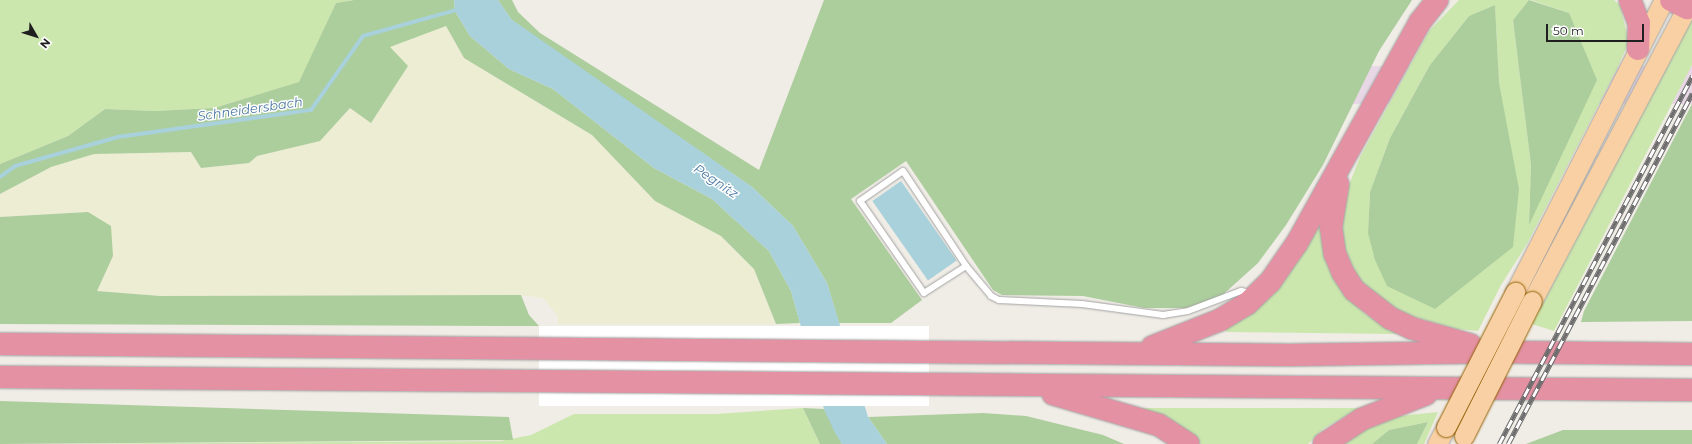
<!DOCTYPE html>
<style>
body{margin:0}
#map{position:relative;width:1692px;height:444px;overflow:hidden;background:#f0ece6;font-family:Montserrat,sans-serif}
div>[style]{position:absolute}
.industrial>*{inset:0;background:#e8d8e6;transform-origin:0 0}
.farmland>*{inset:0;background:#ecedd2}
.grass>*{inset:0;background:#cce7ae}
.forest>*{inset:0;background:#accd9c}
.water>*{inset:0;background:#a8d1db;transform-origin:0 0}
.pier>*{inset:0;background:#fff;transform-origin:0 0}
.stream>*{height:4px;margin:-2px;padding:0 2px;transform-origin:2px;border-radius:2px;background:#a8d1db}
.roads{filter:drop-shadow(0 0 1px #a3a3a3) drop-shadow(0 0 1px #a3a3a3)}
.lane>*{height:6px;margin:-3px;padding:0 3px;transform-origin:3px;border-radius:3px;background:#fff}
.primary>*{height:19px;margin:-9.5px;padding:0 9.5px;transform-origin:9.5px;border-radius:9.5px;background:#f8d0a3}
.highway>*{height:22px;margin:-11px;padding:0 11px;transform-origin:11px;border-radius:11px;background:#e391a3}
.rail>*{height:4.5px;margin-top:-2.25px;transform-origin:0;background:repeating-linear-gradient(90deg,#fff 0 9px,#6d6d6d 0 18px);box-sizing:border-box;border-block:1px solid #6d6d6d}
.bridges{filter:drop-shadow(0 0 1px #946106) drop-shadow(0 0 1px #946106)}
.primary-bridge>*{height:19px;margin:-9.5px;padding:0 9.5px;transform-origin:9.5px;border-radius:9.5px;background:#f8d0a3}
span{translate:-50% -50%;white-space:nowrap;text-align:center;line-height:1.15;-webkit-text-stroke:3px #fff;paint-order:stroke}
.water-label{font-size:13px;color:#4c7aa4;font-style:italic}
.north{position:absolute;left:16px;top:16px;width:40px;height:40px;-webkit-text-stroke:3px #fff;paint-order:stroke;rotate:129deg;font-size:11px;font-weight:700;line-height:16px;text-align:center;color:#1f1f1f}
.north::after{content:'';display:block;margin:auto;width:14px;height:18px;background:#1f1f1f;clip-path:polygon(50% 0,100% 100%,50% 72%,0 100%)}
.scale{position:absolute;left:1546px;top:24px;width:98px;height:18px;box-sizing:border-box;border:2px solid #1f1f1f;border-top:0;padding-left:5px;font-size:12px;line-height:14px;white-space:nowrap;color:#1f1f1f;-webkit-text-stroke:3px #fff;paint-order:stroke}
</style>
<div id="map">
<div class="industrial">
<div style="left:1692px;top:66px;width:38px;height:426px;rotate:90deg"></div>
</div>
<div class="farmland">
<div style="clip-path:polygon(446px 26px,464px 58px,592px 135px,655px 201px,721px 236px,754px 269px,776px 324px,558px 324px,558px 316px,543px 298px,521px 295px,160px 296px,97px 291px,113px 256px,88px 212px,0 217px,0 194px,51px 166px,94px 154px,191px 152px,201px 168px,249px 163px,257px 156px,320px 141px,350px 108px,390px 47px)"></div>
</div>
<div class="grass">
<div style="clip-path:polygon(0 0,354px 0,336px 3px,300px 82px,214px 108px,154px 111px,105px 109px,68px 136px,0 164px)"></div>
<div style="clip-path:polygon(evenodd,1459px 0,1529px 0,1513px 20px,1531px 165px,1529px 224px,1569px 13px,1531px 0,1614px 0,1620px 5px,1629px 42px,1616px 71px,1527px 244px,1501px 285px,1478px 331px,1457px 329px,1404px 314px,1361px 286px,1341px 240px,1345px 195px,1360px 157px,1429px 31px,1459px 0,1495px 5px,1499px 83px,1368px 233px,1370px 192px,1390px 138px,1430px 65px,1469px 16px,1495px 5px)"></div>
<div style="clip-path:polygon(1692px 18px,1692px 65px,1554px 331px,1532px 324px)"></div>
<div style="clip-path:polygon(1323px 215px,1348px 298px,1365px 314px,1397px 334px,1227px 332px,1225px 329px)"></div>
<div style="clip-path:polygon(803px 408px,820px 444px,42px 444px,501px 441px,531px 435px,574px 414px,716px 414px)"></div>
<div style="clip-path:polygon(1142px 408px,1359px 408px,1323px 429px,1308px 444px,1201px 444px,1174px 422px)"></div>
<div style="clip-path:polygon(1438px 412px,1424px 444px,1417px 444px,1428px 422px,1389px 430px,1372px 444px,1337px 444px,1366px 427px,1399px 416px)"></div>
</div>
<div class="forest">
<div style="clip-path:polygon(354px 0,454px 0,455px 11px,470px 36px,509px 69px,553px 89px,654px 168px,712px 199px,769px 251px,791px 291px,800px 323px,776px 324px,754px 269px,721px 236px,655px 201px,592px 135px,464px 58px,446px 26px,390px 47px,408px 66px,371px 123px,350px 108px,320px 141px,257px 156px,249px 163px,201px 168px,191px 152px,94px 154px,51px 167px,0 194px,0 164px,68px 136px,105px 109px,154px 111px,214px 108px,299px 82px,336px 3px)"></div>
<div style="clip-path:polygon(498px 0,512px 0,518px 12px,540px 33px,759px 170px,824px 0,1412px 0,1379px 51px,1323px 165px,1286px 225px,1258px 263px,1218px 299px,1186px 308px,1144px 308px,1083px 296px,1002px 295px,993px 290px,906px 161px,851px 199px,922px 300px,891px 323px,839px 323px,827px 283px,793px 226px,752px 187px,547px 46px,511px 19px)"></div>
<div style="clip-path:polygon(1529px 0,1569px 13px,1597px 80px,1529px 225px,1531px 165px,1513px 20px)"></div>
<div style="clip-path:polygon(1495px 5px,1499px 83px,1519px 189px,1513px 247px,1435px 309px,1387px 286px,1375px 260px,1368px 233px,1370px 192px,1390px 138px,1430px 65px,1469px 16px)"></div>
<div style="clip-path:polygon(1692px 104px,1692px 321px,1581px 322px,1584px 311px)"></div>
<div style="clip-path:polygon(88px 212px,111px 226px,113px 256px,97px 291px,160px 296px,521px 295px,529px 315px,539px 326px,0 324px,0 217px)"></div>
<div style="clip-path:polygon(0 401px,509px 417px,513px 440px,0 444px)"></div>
<div style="clip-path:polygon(803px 408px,824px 409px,842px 444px,820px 444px)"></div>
<div style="clip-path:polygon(983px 413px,1026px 416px,1103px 435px,1124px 444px,887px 444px,868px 417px)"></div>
<div style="clip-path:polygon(1428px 422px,1417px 444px,1372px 444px,1389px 430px)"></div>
<div style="clip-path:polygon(1563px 430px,1692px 430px,1692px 444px,1526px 444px)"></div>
</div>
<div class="water">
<div style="clip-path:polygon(454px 0,498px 0,511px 19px,752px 187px,793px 226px,827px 283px,868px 417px,887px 444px,842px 444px,834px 431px,824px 409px,791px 291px,769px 251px,712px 199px,654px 168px,553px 89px,509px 69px,470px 36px,455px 11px)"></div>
<div style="left:901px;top:181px;width:97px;height:35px;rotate:55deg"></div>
</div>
<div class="pier">
<div style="left:539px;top:326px;width:390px;height:80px"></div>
</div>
<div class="stream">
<div style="left:0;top:177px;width:19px;rotate:-36deg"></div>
<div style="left:15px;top:166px;width:107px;rotate:-15.7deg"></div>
<div style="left:118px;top:137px;width:195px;rotate:-8deg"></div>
<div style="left:311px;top:110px;width:90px;rotate:-54.9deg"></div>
<div style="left:363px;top:36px;width:101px;rotate:-15.6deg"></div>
</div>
<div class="roads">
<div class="lane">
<div style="left:966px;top:266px;width:50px;rotate:147.3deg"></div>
<div style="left:924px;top:293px;width:112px;rotate:-124.8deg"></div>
<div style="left:860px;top:201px;width:52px;rotate:-34.9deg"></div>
<div style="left:903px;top:171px;width:114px;rotate:56.4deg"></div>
<div style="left:966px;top:266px;width:39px;rotate:50deg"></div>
<div style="left:991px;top:296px;width:9px;rotate:27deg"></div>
<div style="left:999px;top:300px;width:83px;rotate:2.8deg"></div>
<div style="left:1082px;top:304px;width:82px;rotate:7.7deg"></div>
<div style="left:1163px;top:315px;width:25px;rotate:-9deg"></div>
<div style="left:1188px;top:311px;width:57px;rotate:-20.7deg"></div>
<div style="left:1241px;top:291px;width:9px;rotate:13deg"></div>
</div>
<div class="primary">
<div style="left:1515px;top:292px;width:328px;rotate:-63deg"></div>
<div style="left:1532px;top:301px;width:340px;rotate:-62.2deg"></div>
<div style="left:1437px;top:444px;width:19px;rotate:-62deg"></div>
</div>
<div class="highway">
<div style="left:1630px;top:0;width:25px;rotate:69deg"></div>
<div style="left:1639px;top:23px;width:26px;rotate:92deg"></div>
<div style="left:1671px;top:0;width:18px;rotate:27deg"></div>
<div style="left:1338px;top:184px;width:44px;rotate:99.2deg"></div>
<div style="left:1331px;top:227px;width:27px;rotate:82deg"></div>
<div style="left:1335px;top:254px;width:21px;rotate:67deg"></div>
<div style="left:1343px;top:273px;width:20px;rotate:57deg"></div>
<div style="left:1354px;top:290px;width:46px;rotate:37.9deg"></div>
<div style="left:1390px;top:318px;width:23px;rotate:25deg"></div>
<div style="left:1411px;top:328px;width:62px;rotate:15.8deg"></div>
<div style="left:0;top:344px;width:1289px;rotate:0.49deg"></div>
<div style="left:1289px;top:355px;width:208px;rotate:-0.8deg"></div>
<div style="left:1497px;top:352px;width:195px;rotate:0.6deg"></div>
<div style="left:1152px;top:347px;width:73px;rotate:-21.7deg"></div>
<div style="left:1220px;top:320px;width:31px;rotate:-31deg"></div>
<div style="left:1247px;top:304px;width:32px;rotate:-44deg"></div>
<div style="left:1270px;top:282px;width:47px;rotate:-55.3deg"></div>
<div style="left:1297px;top:243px;width:253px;rotate:-60.9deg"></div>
<div style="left:1420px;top:22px;width:28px;rotate:-52deg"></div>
<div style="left:0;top:377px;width:1692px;rotate:0.44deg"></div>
<div style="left:1053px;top:394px;width:110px;rotate:16.3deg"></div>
<div style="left:1159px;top:425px;width:35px;rotate:33deg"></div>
<div style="left:1324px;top:444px;width:45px;rotate:-33.3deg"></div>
<div style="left:1362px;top:419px;width:69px;rotate:-21.3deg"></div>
</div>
</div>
<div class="rail">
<div style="left:1499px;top:444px;width:416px;rotate:-62.3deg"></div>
<div style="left:1508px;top:444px;width:396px;rotate:-62.3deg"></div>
</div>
<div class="bridges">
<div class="primary-bridge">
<div style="left:1446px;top:427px;width:152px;rotate:-62.9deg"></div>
<div style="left:1464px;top:436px;width:151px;rotate:-63.3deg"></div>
</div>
</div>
<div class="water-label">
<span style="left:250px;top:109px;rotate:-8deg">Schneidersbach</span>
<span style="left:716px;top:181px;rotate:34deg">Pegnitz</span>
</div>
<div class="north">N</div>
<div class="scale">50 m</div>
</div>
